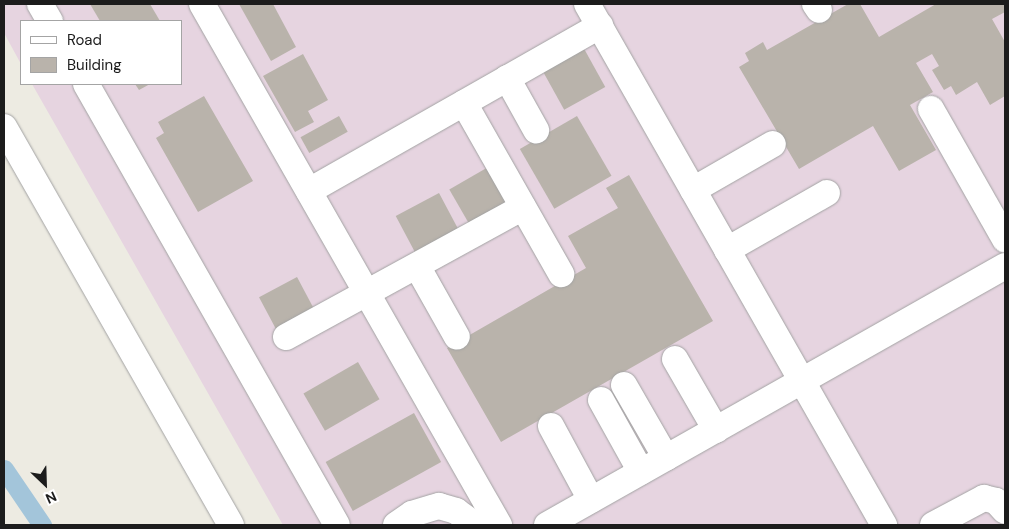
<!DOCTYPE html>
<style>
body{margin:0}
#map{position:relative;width:1009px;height:529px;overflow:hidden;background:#edebe2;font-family:"DM Sans",sans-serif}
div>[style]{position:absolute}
.industrial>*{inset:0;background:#e6d4e0}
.canal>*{height:19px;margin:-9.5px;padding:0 9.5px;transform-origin:9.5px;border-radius:9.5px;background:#a3c5da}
.building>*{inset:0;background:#b9b3ab;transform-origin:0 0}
.roads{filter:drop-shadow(0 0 1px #a3a3a3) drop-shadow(0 0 1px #a3a3a3)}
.minor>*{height:26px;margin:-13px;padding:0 13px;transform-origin:13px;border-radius:13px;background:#fff}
span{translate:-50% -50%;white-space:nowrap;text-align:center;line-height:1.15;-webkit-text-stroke:5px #fff;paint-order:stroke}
.frame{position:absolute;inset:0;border:5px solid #1c1c1c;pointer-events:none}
.legend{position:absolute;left:20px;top:20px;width:162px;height:65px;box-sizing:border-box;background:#fff;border:1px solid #a4a4a4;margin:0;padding:6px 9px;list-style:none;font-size:15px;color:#1c1c1c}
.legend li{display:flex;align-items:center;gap:10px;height:25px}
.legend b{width:25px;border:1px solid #a4a4a4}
.north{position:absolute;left:20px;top:459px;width:50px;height:50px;-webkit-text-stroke:4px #fff;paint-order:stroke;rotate:156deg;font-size:14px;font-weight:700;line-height:20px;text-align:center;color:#1c1c1c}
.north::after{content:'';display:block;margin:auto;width:18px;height:22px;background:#1c1c1c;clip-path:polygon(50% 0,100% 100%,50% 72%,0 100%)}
</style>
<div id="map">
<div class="industrial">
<div style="clip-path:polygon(4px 4px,1005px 4px,1005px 525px,283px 525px,32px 84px,181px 84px,181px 21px,21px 21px,21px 64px,4px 33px)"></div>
</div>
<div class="canal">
<div style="left:4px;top:469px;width:68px;rotate:55.8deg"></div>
</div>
<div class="building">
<div style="clip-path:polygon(90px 4px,150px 4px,160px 21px,100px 21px)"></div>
<div style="clip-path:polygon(239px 4px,273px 4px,296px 47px,271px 61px)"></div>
<div style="clip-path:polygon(848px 4px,860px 4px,879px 37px,936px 4px,1005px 4px,1005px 12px,992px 19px,1005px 42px,1005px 96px,990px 105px,977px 82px,956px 95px,951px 86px,944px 90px,932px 70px,939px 66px,932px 54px,916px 63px,933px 92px,910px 105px,936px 150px,899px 171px,873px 126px,799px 169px,739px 67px,749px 61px,745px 53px,763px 42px,767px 50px)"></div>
<div style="left:582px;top:45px;width:48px;height:47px;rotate:61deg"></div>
<div style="clip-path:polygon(303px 54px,328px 100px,308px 111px,314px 122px,295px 132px,263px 76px)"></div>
<div style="clip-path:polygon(135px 84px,150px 84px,139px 90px)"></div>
<div style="clip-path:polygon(204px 96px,253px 181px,198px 212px,156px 138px,164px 133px,158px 122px)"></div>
<div style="left:339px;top:116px;width:18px;height:44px;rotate:61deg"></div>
<div style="left:577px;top:116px;width:69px;height:66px;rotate:60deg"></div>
<div style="left:490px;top:166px;width:43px;height:47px;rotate:60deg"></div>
<div style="clip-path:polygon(629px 175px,713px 321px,501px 442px,447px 348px,586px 268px,568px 236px,618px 208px,606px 188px)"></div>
<div style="left:439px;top:193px;width:45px;height:49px;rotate:62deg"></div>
<div style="left:297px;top:277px;width:36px;height:43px;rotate:62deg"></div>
<div style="left:358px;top:362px;width:43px;height:63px;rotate:60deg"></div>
<div style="left:414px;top:413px;width:56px;height:101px;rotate:61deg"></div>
</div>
<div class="roads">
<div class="minor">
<div style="left:40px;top:4px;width:20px;rotate:60deg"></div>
<div style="left:202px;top:4px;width:600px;rotate:60.31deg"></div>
<div style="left:587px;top:4px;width:600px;rotate:60.31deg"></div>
<div style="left:815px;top:4px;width:7px;rotate:56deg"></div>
<div style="left:507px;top:78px;width:60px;rotate:60.9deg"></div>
<div style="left:86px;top:84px;width:507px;rotate:60.35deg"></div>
<div style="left:464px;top:103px;width:197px;rotate:60.4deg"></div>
<div style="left:931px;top:109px;width:150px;rotate:60.4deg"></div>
<div style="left:4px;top:127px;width:458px;rotate:60.3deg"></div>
<div style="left:693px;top:190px;width:92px;rotate:-29.9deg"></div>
<div style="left:309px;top:191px;width:335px;rotate:-29.6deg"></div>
<div style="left:727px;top:250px;width:115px;rotate:-29.7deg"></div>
<div style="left:417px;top:266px;width:81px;rotate:60.6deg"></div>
<div style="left:286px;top:337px;width:270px;rotate:-28.7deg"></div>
<div style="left:675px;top:359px;width:82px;rotate:60deg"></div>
<div style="left:624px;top:385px;width:84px;rotate:60.1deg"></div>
<div style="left:601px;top:400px;width:82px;rotate:60.9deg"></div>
<div style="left:551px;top:426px;width:84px;rotate:61.6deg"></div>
<div style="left:396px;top:525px;width:19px;rotate:-35deg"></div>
<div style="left:412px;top:514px;width:28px;rotate:-17deg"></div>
<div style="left:439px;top:506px;width:18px;rotate:16deg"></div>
<div style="left:456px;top:511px;width:24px;rotate:36deg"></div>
<div style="left:547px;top:525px;width:526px;rotate:-29.49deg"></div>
<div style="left:933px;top:525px;width:58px;rotate:-27.9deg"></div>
<div style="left:984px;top:498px;width:12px;rotate:14deg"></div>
<div style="left:996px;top:501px;width:13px;rotate:48deg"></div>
</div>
</div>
<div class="frame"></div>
<ul class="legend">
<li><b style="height:6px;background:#fff"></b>Road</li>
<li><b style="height:14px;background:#b9b3ab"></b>Building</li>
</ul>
<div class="north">N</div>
</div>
